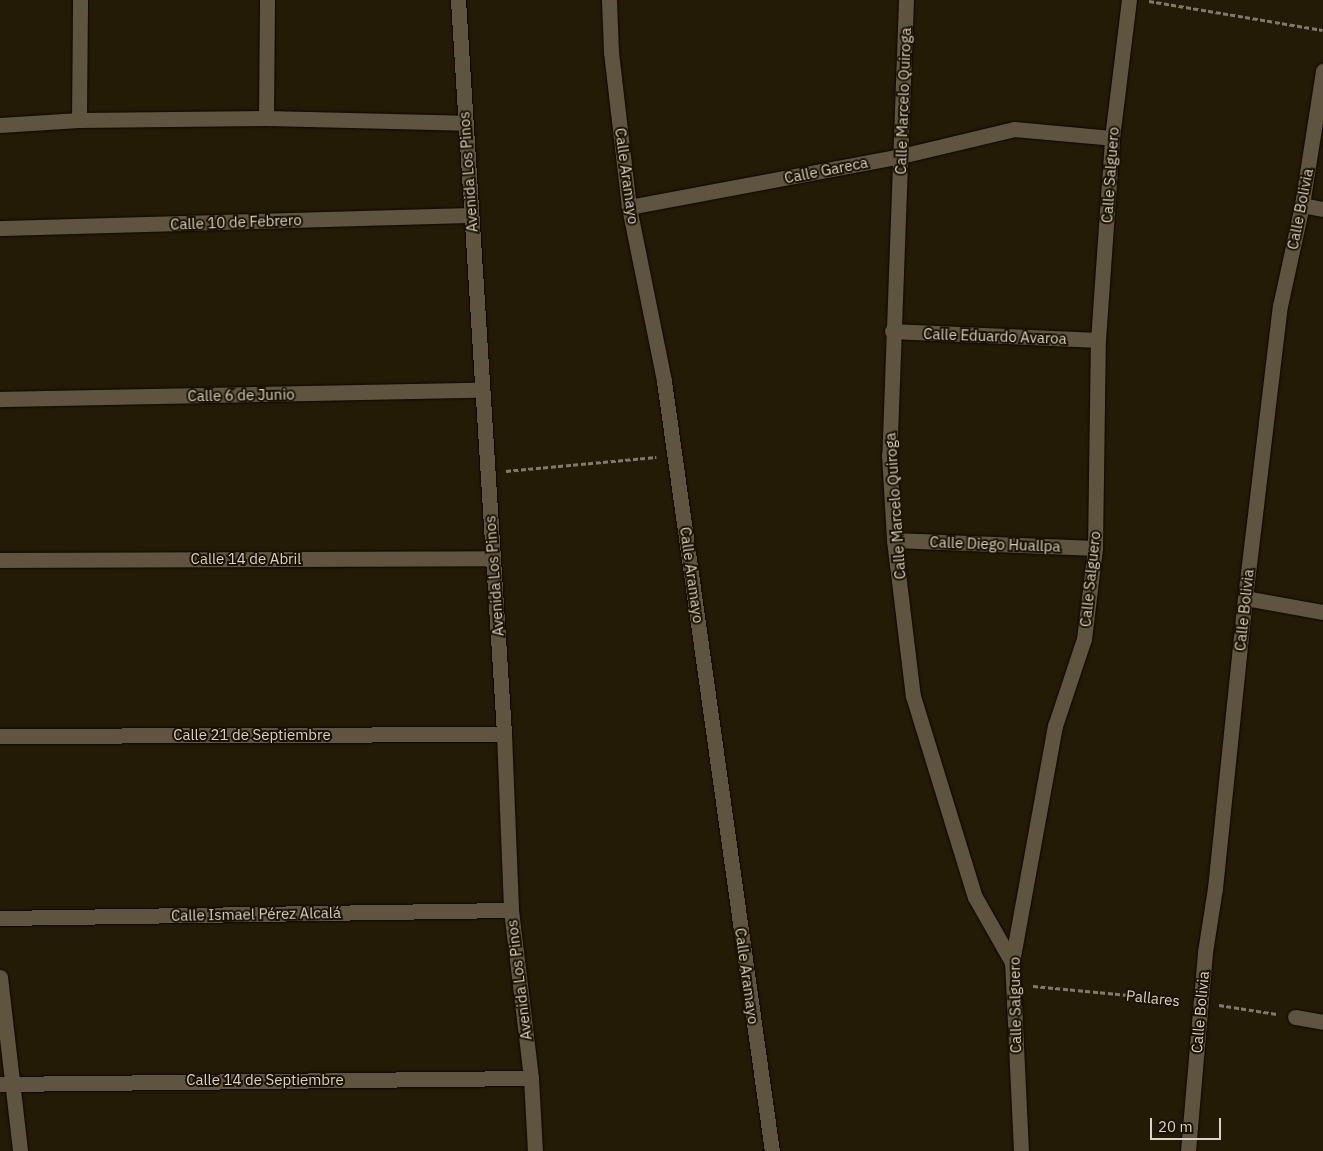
<!DOCTYPE html>
<meta charset="utf-8">
<style>
body{margin:0}
#map{position:relative;width:1323px;height:1151px;overflow:hidden;background:#241b07;font-family:"IBM Plex Sans",sans-serif}
div>[style]{position:absolute}
.path>*{height:3px;margin-top:-1.5px;transform-origin:0;background:repeating-linear-gradient(90deg,#817a6a 0 5px,transparent 0 7.5px)}
.roads{filter:drop-shadow(0 0 1px #0d0500) drop-shadow(0 0 1px #0d0500)}
.street>*{height:15px;margin:-7.5px;padding:0 7.5px;transform-origin:7.5px;border-radius:7.5px;background:#5f543f}
.secondary>*{height:15px;margin:-7.5px;padding:0 7.5px;transform-origin:7.5px;border-radius:7.5px;background:#5f543f}
span{translate:-50% -50%;white-space:nowrap;text-align:center;line-height:1.15;-webkit-text-stroke:4px #1b1201;paint-order:stroke}
.street-label{font-size:15px;color:#d9d3c7}
.scale{position:absolute;left:1150px;top:1118px;width:71px;height:22px;box-sizing:border-box;border:2px solid #d9d3c7;border-top:0;padding-left:6px;font-size:15px;line-height:18px;white-space:nowrap;color:#d9d3c7;-webkit-text-stroke:4px #1b1201;paint-order:stroke}
</style>
<div id="map">
<div class="path">
<div style="left:1149px;top:1px;width:176px;rotate:9.5deg"></div>
<div style="left:506px;top:471px;width:151px;rotate:-5.3deg"></div>
<div style="left:1033px;top:986px;width:149px;rotate:5.4deg"></div>
<div style="left:1219px;top:1005px;width:59px;rotate:8.8deg"></div>
</div>
<div class="roads">
<div class="street">
<div style="left:609px;top:0;width:52px;rotate:87.8deg"></div>
<div style="left:611px;top:52px;width:156px;rotate:83.4deg"></div>
<div style="left:629px;top:207px;width:177px;rotate:78.6deg"></div>
<div style="left:664px;top:381px;width:778px;rotate:82.02deg"></div>
<div style="left:906px;top:0;width:455px;rotate:92.1deg"></div>
<div style="left:889px;top:455px;width:85px;rotate:86.6deg"></div>
<div style="left:894px;top:540px;width:157px;rotate:83.1deg"></div>
<div style="left:913px;top:696px;width:210px;rotate:72.9deg"></div>
<div style="left:975px;top:897px;width:75px;rotate:60.4deg"></div>
<div style="left:266px;top:118px;width:118px;rotate:-89.5deg"></div>
<div style="left:79px;top:120px;width:120px;rotate:-89.5deg"></div>
<div style="left:0;top:125px;width:79px;rotate:-3.6deg"></div>
<div style="left:79px;top:120px;width:187px;rotate:-0.6deg"></div>
<div style="left:266px;top:118px;width:199px;rotate:1.4deg"></div>
<div style="left:1302px;top:205px;width:21px;rotate:11deg"></div>
<div style="left:629px;top:207px;width:277px;rotate:-10.6deg"></div>
<div style="left:901px;top:156px;width:116px;rotate:-13.4deg"></div>
<div style="left:1014px;top:129px;width:98px;rotate:5.2deg"></div>
<div style="left:0;top:228px;width:471px;rotate:-1.6deg"></div>
<div style="left:892px;top:331px;width:206px;rotate:2.5deg"></div>
<div style="left:0;top:399px;width:482px;rotate:-1.1deg"></div>
<div style="left:894px;top:540px;width:201px;rotate:2.3deg"></div>
<div style="left:0;top:560px;width:493px;rotate:-0.2deg"></div>
<div style="left:1245px;top:598px;width:79px;rotate:10.2deg"></div>
<div style="left:0;top:736px;width:504px;rotate:-0.23deg"></div>
<div style="left:0;top:918px;width:511px;rotate:-0.9deg"></div>
<div style="left:0;top:977px;width:175px;rotate:83.4deg"></div>
<div style="left:1295px;top:1017px;width:28px;rotate:10deg"></div>
<div style="left:0;top:1084px;width:531px;rotate:-0.65deg"></div>
<div style="left:1021px;top:1151px;width:189px;rotate:-92.7deg"></div>
<div style="left:1012px;top:962px;width:240px;rotate:-79.7deg"></div>
<div style="left:1055px;top:726px;width:92px;rotate:-71.6deg"></div>
<div style="left:1084px;top:639px;width:92px;rotate:-83.1deg"></div>
<div style="left:1095px;top:548px;width:208px;rotate:-89.2deg"></div>
<div style="left:1098px;top:340px;width:202px;rotate:-86deg"></div>
<div style="left:1112px;top:138px;width:139px;rotate:-83deg"></div>
<div style="left:1188px;top:1151px;width:200px;rotate:-85.1deg"></div>
<div style="left:1205px;top:952px;width:65px;rotate:-81.1deg"></div>
<div style="left:1215px;top:888px;width:292px;rotate:-84.1deg"></div>
<div style="left:1245px;top:598px;width:294px;rotate:-83.2deg"></div>
<div style="left:1280px;top:306px;width:103px;rotate:-77.7deg"></div>
<div style="left:1302px;top:205px;width:136px;rotate:-81.1deg"></div>
</div>
<div class="secondary">
<div style="left:458px;top:0;width:735px;rotate:86.41deg"></div>
<div style="left:504px;top:734px;width:176px;rotate:87.7deg"></div>
<div style="left:511px;top:910px;width:169px;rotate:83.2deg"></div>
<div style="left:531px;top:1078px;width:73px;rotate:86.9deg"></div>
</div>
</div>
<div class="street-label">
<span style="left:903px;top:101px;rotate:-88deg">Calle Marcelo Quiroga</span>
<span style="left:826px;top:170px;rotate:-11deg">Calle Gareca</span>
<span style="left:468px;top:172px;rotate:-94deg">Avenida Los Pinos</span>
<span style="left:1110px;top:175px;rotate:-86deg">Calle Salguero</span>
<span style="left:627px;top:176px;rotate:82deg">Calle Aramayo</span>
<span style="left:1300px;top:209px;rotate:-79deg">Calle Bolivia</span>
<span style="left:236px;top:222px;rotate:-2deg">Calle 10 de Febrero</span>
<span style="left:995px;top:336px;rotate:2deg">Calle Eduardo Avaroa</span>
<span style="left:241px;top:395px;rotate:-1deg">Calle 6 de Junio</span>
<span style="left:895px;top:506px;rotate:-94deg">Calle Marcelo Quiroga</span>
<span style="left:995px;top:544px;rotate:2deg">Calle Diego Huallpa</span>
<span style="left:246px;top:559px">Calle 14 de Abril</span>
<span style="left:692px;top:575px;rotate:82deg">Calle Aramayo</span>
<span style="left:494px;top:576px;rotate:-94deg">Avenida Los Pinos</span>
<span style="left:1090px;top:579px;rotate:-84deg">Calle Salguero</span>
<span style="left:1244px;top:610px;rotate:-84deg">Calle Bolivia</span>
<span style="left:252px;top:735px">Calle 21 de Septiembre</span>
<span style="left:256px;top:914px;rotate:-1deg">Calle Ismael Pérez Alcalá</span>
<span style="left:747px;top:976px;rotate:82deg">Calle Aramayo</span>
<span style="left:519px;top:980px;rotate:-97deg">Avenida Los Pinos</span>
<span style="left:1153px;top:998px;rotate:6deg">Pallares</span>
<span style="left:1015px;top:1005px;rotate:-91deg">Calle Salguero</span>
<span style="left:1200px;top:1012px;rotate:-85deg">Calle Bolivia</span>
<span style="left:265px;top:1080px">Calle 14 de Septiembre</span>
</div>
<div class="scale">20 m</div>
</div>
